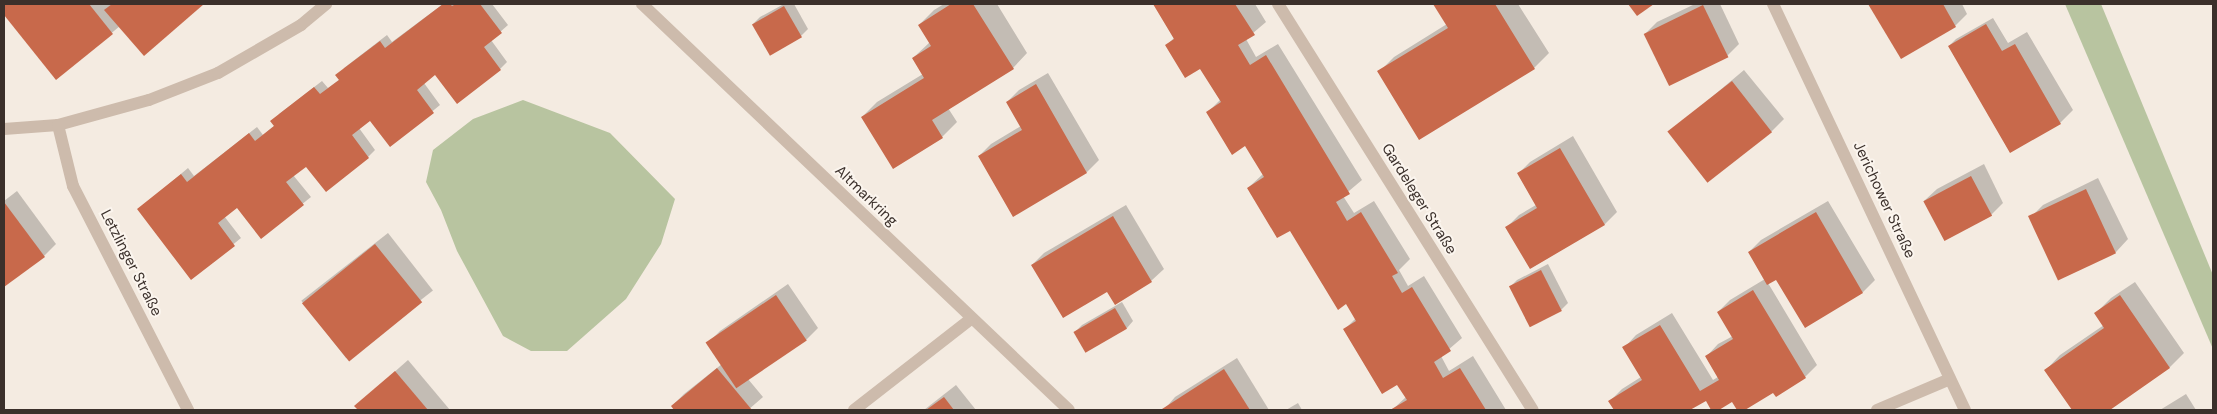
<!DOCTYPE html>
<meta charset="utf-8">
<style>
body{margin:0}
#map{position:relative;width:2217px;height:414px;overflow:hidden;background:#f4ebe1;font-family:"DM Sans",sans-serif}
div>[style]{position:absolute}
.green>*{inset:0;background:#b8c4a0}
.shadow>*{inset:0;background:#0003;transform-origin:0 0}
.building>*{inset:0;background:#c8694b;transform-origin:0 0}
.minor>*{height:12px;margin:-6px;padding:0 6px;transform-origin:6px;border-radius:6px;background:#cdbbac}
span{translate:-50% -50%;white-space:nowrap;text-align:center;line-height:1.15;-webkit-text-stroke:4px #fbf5ee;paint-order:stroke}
.street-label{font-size:15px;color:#3b302b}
.frame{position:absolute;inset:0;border:5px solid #3b302b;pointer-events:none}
</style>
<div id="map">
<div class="green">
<i style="clip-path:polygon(2065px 4px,2101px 4px,2213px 275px,2213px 349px)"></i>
<i style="clip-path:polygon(523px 100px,610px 133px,675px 199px,661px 244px,626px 299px,567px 351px,531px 351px,503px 336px,457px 251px,441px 210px,426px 182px,433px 150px,473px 119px)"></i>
</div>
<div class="shadow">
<i style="clip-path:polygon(7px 4px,111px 5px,202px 4px,144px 54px,120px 26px,56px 79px,4px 13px,4px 7px)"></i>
<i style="clip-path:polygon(443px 4px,492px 4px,508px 25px,491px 40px,507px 62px,500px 69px,435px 74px,424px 83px,440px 105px,391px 145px,370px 119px,359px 128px,375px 150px,368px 157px,306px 165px,293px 175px,311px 197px,261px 237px,237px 206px,224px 216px,241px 238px,192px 278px,139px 209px,188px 168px,194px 176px,257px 127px,263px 135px,275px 125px,279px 114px,322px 81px,328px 88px,340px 79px,344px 68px,387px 35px,392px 42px)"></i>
<i style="clip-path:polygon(784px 4px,794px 4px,808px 29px,801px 36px,770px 54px,753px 24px,760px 17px)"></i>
<i style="clip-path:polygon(944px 4px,997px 4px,1027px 53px,1013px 68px,948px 108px,957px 122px,942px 137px,862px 117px,877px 102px,923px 74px,913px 58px,930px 42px,919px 25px,934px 10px)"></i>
<i style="clip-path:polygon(1154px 4px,1255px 4px,1266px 22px,1246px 39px,1256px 57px,1278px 44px,1362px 180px,1343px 196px,1354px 213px,1374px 201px,1410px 259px,1399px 270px,1408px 286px,1424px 276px,1462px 338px,1441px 356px,1449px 371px,1473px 356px,1506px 410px,1392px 410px,1406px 397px,1399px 385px,1344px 330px,1356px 318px,1347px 303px,1291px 231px,1248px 188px,1263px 174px,1246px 144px,1208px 112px,1220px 100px,1200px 67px,1167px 45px,1175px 37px)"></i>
<i style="clip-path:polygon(1434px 4px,1518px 4px,1549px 53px,1534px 68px,1379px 72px,1394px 57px,1447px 24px)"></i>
<i style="clip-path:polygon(1695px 4px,1720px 4px,1739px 44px,1727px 56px,1645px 34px,1657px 22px)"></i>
<i style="clip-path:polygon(1870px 4px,1962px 4px,1967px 14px,1955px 26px,1901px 57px)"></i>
<i style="clip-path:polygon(1993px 18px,2008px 43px,2027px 32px,2073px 110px,2060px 123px,2010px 152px,1949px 46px,1956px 39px)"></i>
<i style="clip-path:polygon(1744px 70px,1784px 119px,1771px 132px,1669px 133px)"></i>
<i style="clip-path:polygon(1048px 73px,1099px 160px,1087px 172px,1013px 215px,979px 156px,991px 144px,1021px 126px,1007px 102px,1019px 90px)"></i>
<i style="clip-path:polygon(1573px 136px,1617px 212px,1605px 224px,1531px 268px,1507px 227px,1519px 215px,1536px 205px,1518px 174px,1530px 162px)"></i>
<i style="clip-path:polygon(1984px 164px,2003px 203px,1991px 215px,1924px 201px,1937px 189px)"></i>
<i style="clip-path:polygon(2098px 178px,2128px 239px,2116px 252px,2060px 278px,2031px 217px,2043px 205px)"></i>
<i style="clip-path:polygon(17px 191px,56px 244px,44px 256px,4px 286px,4px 201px)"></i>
<i style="clip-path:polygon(1828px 201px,1875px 280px,1863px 292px,1805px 326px,1777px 278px,1768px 283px,1817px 365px,1805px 377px,1773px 392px,1742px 410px,1738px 410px,1732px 401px,1713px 410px,1706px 399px,1688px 410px,1615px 410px,1610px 401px,1622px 389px,1641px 377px,1624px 348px,1636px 335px,1672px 313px,1713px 380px,1718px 377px,1706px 357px,1718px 344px,1733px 336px,1718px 312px,1730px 300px,1765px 279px,1749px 252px,1761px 240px)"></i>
<i style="clip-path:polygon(1126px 205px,1164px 269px,1151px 281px,1107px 290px,1032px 265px,1044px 253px)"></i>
<i style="left:388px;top:233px;width:73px;height:110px;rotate:52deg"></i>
<i style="clip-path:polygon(1548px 264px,1568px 303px,1561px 310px,1510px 287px,1517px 280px)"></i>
<i style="clip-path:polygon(2135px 282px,2184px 353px,2170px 367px,2108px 410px,2073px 410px,2046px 370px,2060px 355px,2104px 325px,2096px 313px,2111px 298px)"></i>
<i style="clip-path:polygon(788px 284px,818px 328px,806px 340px,748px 379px,763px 397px,748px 410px,675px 410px,672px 406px,684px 394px,722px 364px,708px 343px,720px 331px)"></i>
<i style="clip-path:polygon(1122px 302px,1133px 321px,1127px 328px,1075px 332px,1082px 325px)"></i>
<i style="clip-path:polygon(1237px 358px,1269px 410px,1164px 410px,1175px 397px)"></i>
<i style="clip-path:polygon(408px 360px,450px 410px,360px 410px,356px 406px)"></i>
<i style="clip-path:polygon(956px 385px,976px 410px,924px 410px)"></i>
<i style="clip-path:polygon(2186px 394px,2196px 410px,2160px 410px)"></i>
<i style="clip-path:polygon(1298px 403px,1302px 410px,1286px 410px)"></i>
</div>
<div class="building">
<i style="clip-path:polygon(6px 4px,89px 4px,113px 34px,56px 80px,4px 15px,4px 6px)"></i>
<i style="clip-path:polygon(112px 4px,204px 4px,144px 56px,104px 10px)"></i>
<i style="clip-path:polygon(443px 4px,450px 4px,452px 6px,456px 4px,480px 4px,502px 33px,484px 47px,501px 70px,457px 104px,435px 75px,417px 90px,434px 113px,390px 147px,370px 121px,352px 135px,369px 158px,326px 192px,306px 167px,286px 182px,304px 205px,261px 239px,237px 208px,218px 223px,235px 246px,191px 280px,137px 209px,181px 174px,187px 182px,249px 133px,255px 141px,274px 126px,270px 121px,314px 87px,320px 94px,339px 80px,335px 75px,380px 41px,385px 48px)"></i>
<i style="clip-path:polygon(951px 4px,973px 4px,1014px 69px,932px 120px,943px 138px,893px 169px,861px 117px,924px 78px,912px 58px,931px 46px,918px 25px)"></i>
<i style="clip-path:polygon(1153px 4px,1235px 4px,1255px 35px,1238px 45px,1250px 65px,1266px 55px,1350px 194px,1336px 202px,1347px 221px,1361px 212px,1398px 273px,1392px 276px,1402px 293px,1412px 287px,1451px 351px,1434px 362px,1443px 378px,1460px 368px,1486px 410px,1390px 410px,1407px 400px,1397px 385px,1382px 394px,1343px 329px,1356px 321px,1346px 304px,1338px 310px,1290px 231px,1277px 238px,1247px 188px,1264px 177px,1245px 146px,1232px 155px,1206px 112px,1221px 102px,1200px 69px,1185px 78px,1165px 45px,1174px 39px)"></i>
<i style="clip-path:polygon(1433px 4px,1495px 4px,1535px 69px,1419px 140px,1377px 71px,1448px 28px)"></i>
<i style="clip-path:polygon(1628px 4px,1654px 4px,1637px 16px)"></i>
<i style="clip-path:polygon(1868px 4px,1943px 4px,1956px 27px,1901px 59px)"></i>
<i style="left:1703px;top:5px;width:58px;height:66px;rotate:64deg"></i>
<i style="left:784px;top:6px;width:36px;height:37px;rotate:60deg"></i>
<i style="clip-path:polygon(1986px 24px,2002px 51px,2015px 44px,2061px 124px,2010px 153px,1948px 46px)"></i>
<i style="left:1732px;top:81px;width:65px;height:82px;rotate:52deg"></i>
<i style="clip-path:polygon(1036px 84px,1087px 173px,1013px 217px,978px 156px,1022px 130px,1006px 102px)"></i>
<i style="clip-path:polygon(1560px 148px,1605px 225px,1530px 269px,1505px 227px,1537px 208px,1517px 173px)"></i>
<i style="left:1971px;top:176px;width:45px;height:54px;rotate:62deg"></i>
<i style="left:2086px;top:189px;width:71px;height:64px;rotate:65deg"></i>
<i style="clip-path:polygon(4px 202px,45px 257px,4px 287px)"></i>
<i style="clip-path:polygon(1816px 212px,1863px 293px,1805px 328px,1776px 280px,1767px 285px,1748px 252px)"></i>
<i style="clip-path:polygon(1113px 216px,1152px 282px,1115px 305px,1107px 292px,1063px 318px,1031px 265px)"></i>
<i style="left:375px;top:244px;width:75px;height:94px;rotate:51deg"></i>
<i style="left:1541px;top:270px;width:46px;height:36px;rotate:63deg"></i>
<i style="clip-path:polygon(1753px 290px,1806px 378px,1776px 397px,1773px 393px,1745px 410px,1737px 410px,1732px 402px,1719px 410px,1711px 410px,1706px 401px,1690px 410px,1614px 410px,1608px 401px,1642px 380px,1622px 347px,1660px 325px,1700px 391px,1719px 380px,1705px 356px,1733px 339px,1717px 312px)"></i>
<i style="left:776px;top:295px;width:55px;height:85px;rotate:56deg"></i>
<i style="clip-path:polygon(2120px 295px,2170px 368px,2110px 410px,2072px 410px,2044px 370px,2104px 328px,2094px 313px)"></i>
<i style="left:1115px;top:308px;width:24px;height:48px;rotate:60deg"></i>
<i style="clip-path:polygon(717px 368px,752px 410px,674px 410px,671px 406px)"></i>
<i style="clip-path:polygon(1224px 369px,1250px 410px,1163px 410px,1162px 409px)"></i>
<i style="clip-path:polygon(395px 371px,428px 410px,358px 410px,354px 406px)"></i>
<i style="clip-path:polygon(944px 397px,954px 410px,926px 410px)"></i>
</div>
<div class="minor">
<i style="left:642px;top:4px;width:589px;rotate:43.56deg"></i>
<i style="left:1278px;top:4px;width:479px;rotate:57.9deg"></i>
<i style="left:1773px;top:4px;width:449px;rotate:64.7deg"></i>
<i style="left:58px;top:125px;width:63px;rotate:76.2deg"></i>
<i style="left:73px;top:186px;width:252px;rotate:62.8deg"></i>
<i style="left:4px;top:129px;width:54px;rotate:-4.2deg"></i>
<i style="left:58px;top:125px;width:94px;rotate:-15.4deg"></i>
<i style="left:149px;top:100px;width:74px;rotate:-21.4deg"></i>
<i style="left:218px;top:73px;width:96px;rotate:-30deg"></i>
<i style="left:301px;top:25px;width:33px;rotate:-40deg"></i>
<i style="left:854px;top:410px;width:148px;rotate:-37.9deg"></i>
<i style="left:1877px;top:410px;width:79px;rotate:-23deg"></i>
</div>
<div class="street-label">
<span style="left:866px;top:196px;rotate:44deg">Altmarkring</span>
<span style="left:1419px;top:199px;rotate:58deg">Gardeleger Straße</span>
<span style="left:1884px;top:200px;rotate:65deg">Jerichower Straße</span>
<span style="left:131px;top:263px;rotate:63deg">Letzlinger Straße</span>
</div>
<div class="frame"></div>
</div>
